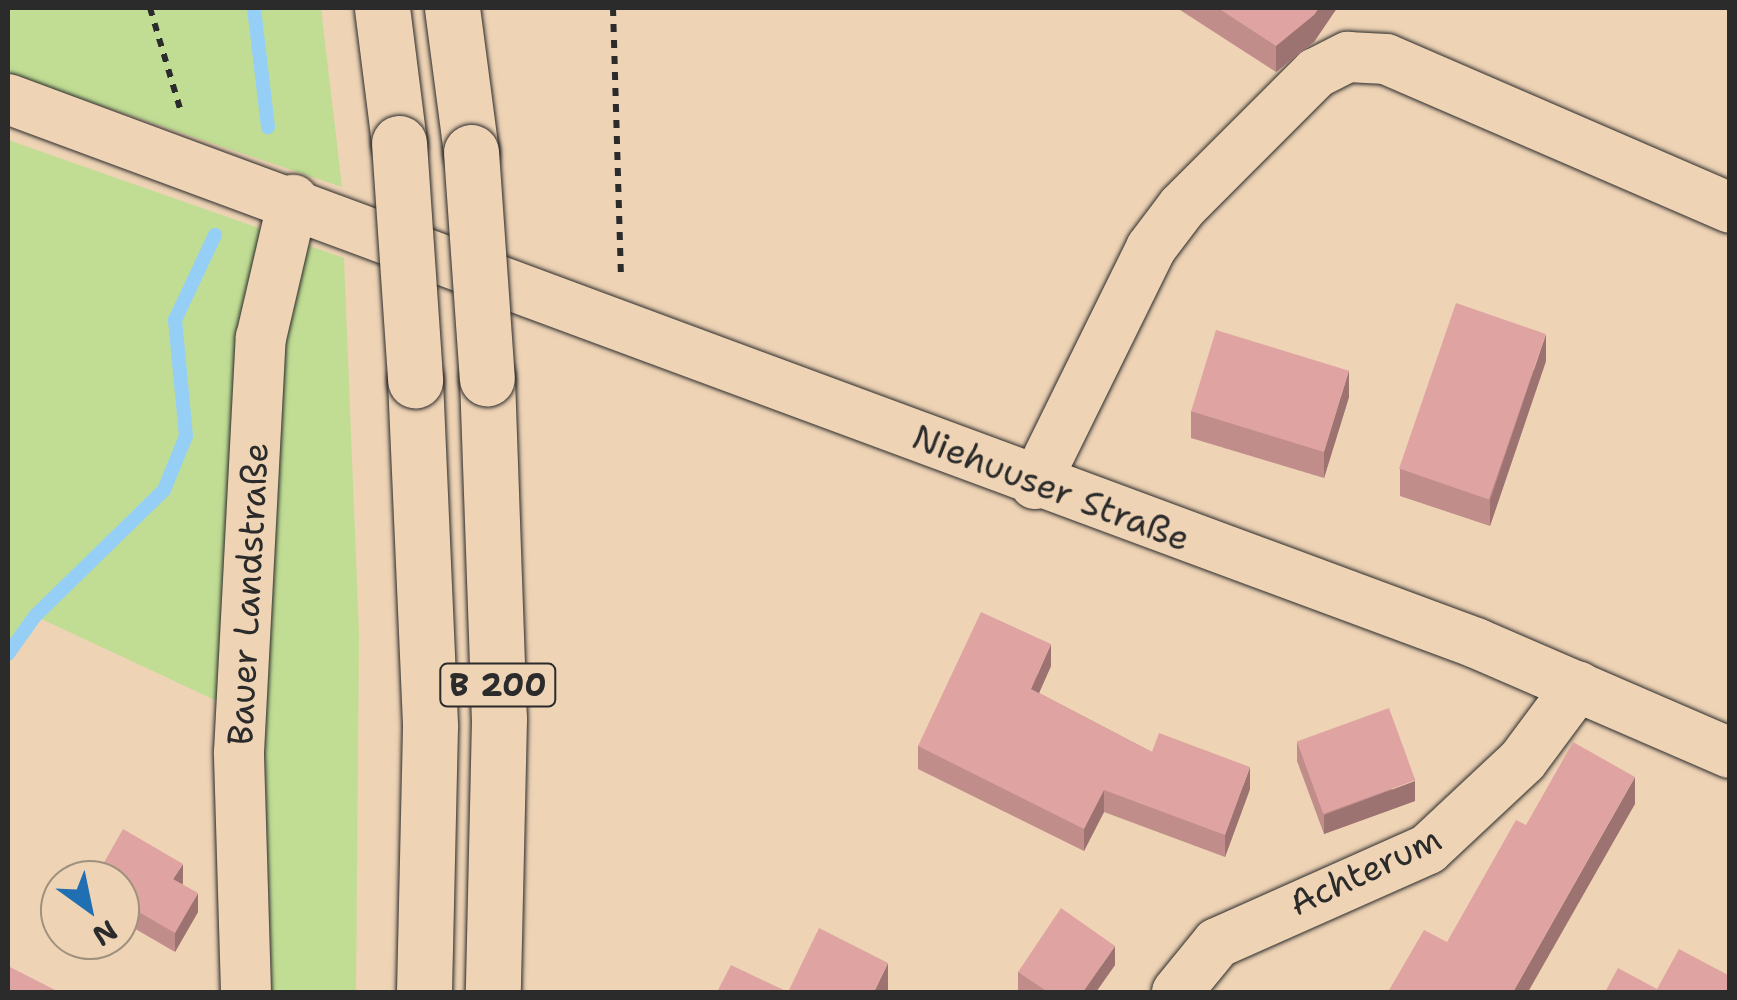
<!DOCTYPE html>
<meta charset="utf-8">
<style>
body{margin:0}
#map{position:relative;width:1737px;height:1000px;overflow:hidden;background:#eed3b5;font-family:"Shantell Sans",sans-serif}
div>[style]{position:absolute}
.green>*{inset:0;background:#c1dd94}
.stream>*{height:14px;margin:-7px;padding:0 7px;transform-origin:7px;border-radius:7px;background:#96cff6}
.path>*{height:6px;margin-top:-3px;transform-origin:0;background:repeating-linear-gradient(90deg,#2b2b2b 0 8px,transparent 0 16px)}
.roads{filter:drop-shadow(0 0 2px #2b2b2b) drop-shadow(0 0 2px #2b2b2b)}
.minor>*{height:50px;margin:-25px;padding:0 25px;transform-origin:25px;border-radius:25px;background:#eed3b5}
.highway>*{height:55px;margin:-27.5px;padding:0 27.5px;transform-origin:27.5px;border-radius:27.5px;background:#eed3b5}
.bridges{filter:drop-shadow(0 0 2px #2b2b2b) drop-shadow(0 0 2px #2b2b2b)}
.highway-bridge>*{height:55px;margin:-27.5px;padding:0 27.5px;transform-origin:27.5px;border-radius:27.5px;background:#eed3b5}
.wall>*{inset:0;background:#c08d8b}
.shaded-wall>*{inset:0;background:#9c7371}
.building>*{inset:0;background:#dfa4a2;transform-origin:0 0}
span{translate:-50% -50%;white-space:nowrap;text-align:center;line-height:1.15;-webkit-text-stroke:8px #eed3b5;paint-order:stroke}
.shield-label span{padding:2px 8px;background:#eed3b5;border:2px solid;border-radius:8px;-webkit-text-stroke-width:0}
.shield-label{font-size:32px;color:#2b2b2b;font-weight:700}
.street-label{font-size:35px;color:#2b2b2b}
.frame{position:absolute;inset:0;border:10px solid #2b2b2b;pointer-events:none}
.north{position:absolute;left:40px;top:860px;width:100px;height:100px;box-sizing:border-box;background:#eed3b5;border:2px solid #a0907e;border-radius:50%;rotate:147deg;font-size:28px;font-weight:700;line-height:40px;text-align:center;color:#2b2b2b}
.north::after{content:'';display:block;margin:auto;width:35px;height:45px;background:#1f6fb2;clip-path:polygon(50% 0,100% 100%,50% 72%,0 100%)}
</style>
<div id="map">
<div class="green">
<i style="clip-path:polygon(8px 8px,321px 8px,342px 187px,8px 74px)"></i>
<i style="clip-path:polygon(8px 140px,344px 258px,359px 634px,356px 992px,272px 992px,264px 723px,35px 616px,8px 654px)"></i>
</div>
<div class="stream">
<i style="left:254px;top:8px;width:120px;rotate:83.3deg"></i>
<i style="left:8px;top:654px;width:47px;rotate:-54.6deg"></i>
<i style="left:35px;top:616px;width:180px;rotate:-44.3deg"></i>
<i style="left:164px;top:490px;width:58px;rotate:-67.8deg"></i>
<i style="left:186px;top:436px;width:117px;rotate:-95.4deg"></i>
<i style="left:175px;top:320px;width:94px;rotate:-64.8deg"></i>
</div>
<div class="path">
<i style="left:150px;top:8px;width:109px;rotate:73.4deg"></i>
<i style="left:613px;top:8px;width:268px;rotate:88.3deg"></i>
</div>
<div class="roads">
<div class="minor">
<i style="left:8px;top:99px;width:1566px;rotate:20.33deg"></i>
<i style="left:1476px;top:643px;width:277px;rotate:23.4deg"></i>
<i style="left:1035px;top:484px;width:263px;rotate:-63.8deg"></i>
<i style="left:1151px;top:248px;width:51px;rotate:-52.9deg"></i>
<i style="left:1182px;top:207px;width:190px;rotate:-45deg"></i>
<i style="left:1316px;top:73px;width:36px;rotate:-27deg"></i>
<i style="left:1348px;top:57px;width:38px;rotate:3deg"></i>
<i style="left:1386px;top:59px;width:375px;rotate:23.4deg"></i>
<i style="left:246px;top:992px;width:240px;rotate:-91.7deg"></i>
<i style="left:239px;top:752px;width:415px;rotate:-87deg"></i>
<i style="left:261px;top:338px;width:142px;rotate:-76.9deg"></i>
<i style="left:1177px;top:992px;width:63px;rotate:-50.8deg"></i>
<i style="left:1217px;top:943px;width:231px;rotate:-24deg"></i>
<i style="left:1428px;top:849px;width:130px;rotate:-43.1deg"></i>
<i style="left:1523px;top:760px;width:92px;rotate:-53.4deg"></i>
</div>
<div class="highway">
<i style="left:382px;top:8px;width:136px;rotate:82.8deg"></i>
<i style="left:452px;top:8px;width:145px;rotate:82.5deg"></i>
<i style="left:487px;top:378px;width:341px;rotate:88deg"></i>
<i style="left:499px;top:719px;width:273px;rotate:91.3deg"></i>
<i style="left:415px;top:380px;width:347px;rotate:87.5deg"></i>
<i style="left:430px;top:727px;width:265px;rotate:91.3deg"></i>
</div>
</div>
<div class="bridges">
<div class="highway-bridge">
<i style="left:399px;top:143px;width:238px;rotate:86.1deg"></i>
<i style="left:471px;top:152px;width:227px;rotate:86deg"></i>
</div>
</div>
<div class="wall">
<i style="clip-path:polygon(1177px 8px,1337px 8px,1314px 42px,1276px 72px)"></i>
<i style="clip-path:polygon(1546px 361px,1490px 526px,1400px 496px,1400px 469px)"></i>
<i style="clip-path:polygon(1349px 397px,1324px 478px,1191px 438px,1191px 411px)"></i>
<i style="clip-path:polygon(1051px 666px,1039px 693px,1152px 752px,1250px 789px,1225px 857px,1104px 812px,1084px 851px,918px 769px,918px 746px)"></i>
<i style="clip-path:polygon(1297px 742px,1415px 801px,1324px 834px,1297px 761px)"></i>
<i style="clip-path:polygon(120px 880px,183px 883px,182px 884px,198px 912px,175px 952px,120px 920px)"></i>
<i style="clip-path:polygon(1115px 965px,1096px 992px,1018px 991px,1018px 972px)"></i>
</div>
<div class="shaded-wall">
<i style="clip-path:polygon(1319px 8px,1337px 8px,1314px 42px,1276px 72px,1276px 46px)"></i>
<i style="clip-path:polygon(1546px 334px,1546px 361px,1490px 526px,1490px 500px)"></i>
<i style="clip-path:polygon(1349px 370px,1349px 397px,1324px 478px,1324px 452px)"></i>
<i style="clip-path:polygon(1051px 644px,1051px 666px,1031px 711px,1031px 689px)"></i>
<i style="clip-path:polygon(1250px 767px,1250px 789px,1225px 857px,1225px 835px)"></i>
<i style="clip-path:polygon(1635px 777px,1635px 804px,1528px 992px,1513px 992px)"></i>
<i style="clip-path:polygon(1415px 781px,1415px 801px,1324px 834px,1324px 815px)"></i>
<i style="clip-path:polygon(1104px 790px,1104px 812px,1084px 851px,1084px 829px)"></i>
<i style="clip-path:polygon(183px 864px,183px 883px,173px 898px,173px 879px)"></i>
<i style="clip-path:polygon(198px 893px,198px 912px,175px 952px,175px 933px)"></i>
<i style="clip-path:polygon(1115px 946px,1115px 965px,1096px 992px,1083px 992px)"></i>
<i style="clip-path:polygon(888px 963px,888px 989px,887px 992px,874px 992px)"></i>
</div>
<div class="building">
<i style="clip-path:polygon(1218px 8px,1319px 8px,1314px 15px,1276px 46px)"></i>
<i style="left:1456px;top:303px;width:95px;height:175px;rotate:19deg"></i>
<i style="left:1216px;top:330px;width:139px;height:85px;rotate:17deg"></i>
<i style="clip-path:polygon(981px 612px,1051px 644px,1031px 689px,1152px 752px,1159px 733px,1250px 767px,1225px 835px,1104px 790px,1084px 829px,918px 746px)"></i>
<i style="left:1389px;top:708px;width:77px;height:98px;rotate:70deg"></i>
<i style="clip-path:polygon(1573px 742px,1635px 777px,1513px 992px,1388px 992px,1424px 930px,1447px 942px,1516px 820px,1526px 825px)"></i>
<i style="clip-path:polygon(123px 829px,183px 864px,173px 879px,198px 893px,175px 933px,120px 901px,120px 880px,94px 880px)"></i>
<i style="clip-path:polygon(1061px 908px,1115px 946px,1083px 992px,1048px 992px,1018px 972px)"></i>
<i style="clip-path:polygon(819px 928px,888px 963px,874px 992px,788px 992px)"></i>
<i style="clip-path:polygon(1679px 949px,1730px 976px,1730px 992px,1605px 992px,1618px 968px,1657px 989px)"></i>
<i style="clip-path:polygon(731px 965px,788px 992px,717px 992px)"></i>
<i style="clip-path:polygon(8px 966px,59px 992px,8px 992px)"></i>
</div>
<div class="shield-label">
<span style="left:498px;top:685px">B 200</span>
</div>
<div class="street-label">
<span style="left:1051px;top:488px;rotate:21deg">Niehuuser Straße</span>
<span style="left:248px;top:594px;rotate:-87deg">Bauer Landstraße</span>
<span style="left:1365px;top:871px;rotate:-25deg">Achterum</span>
</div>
<div class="frame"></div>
<div class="north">N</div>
</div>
